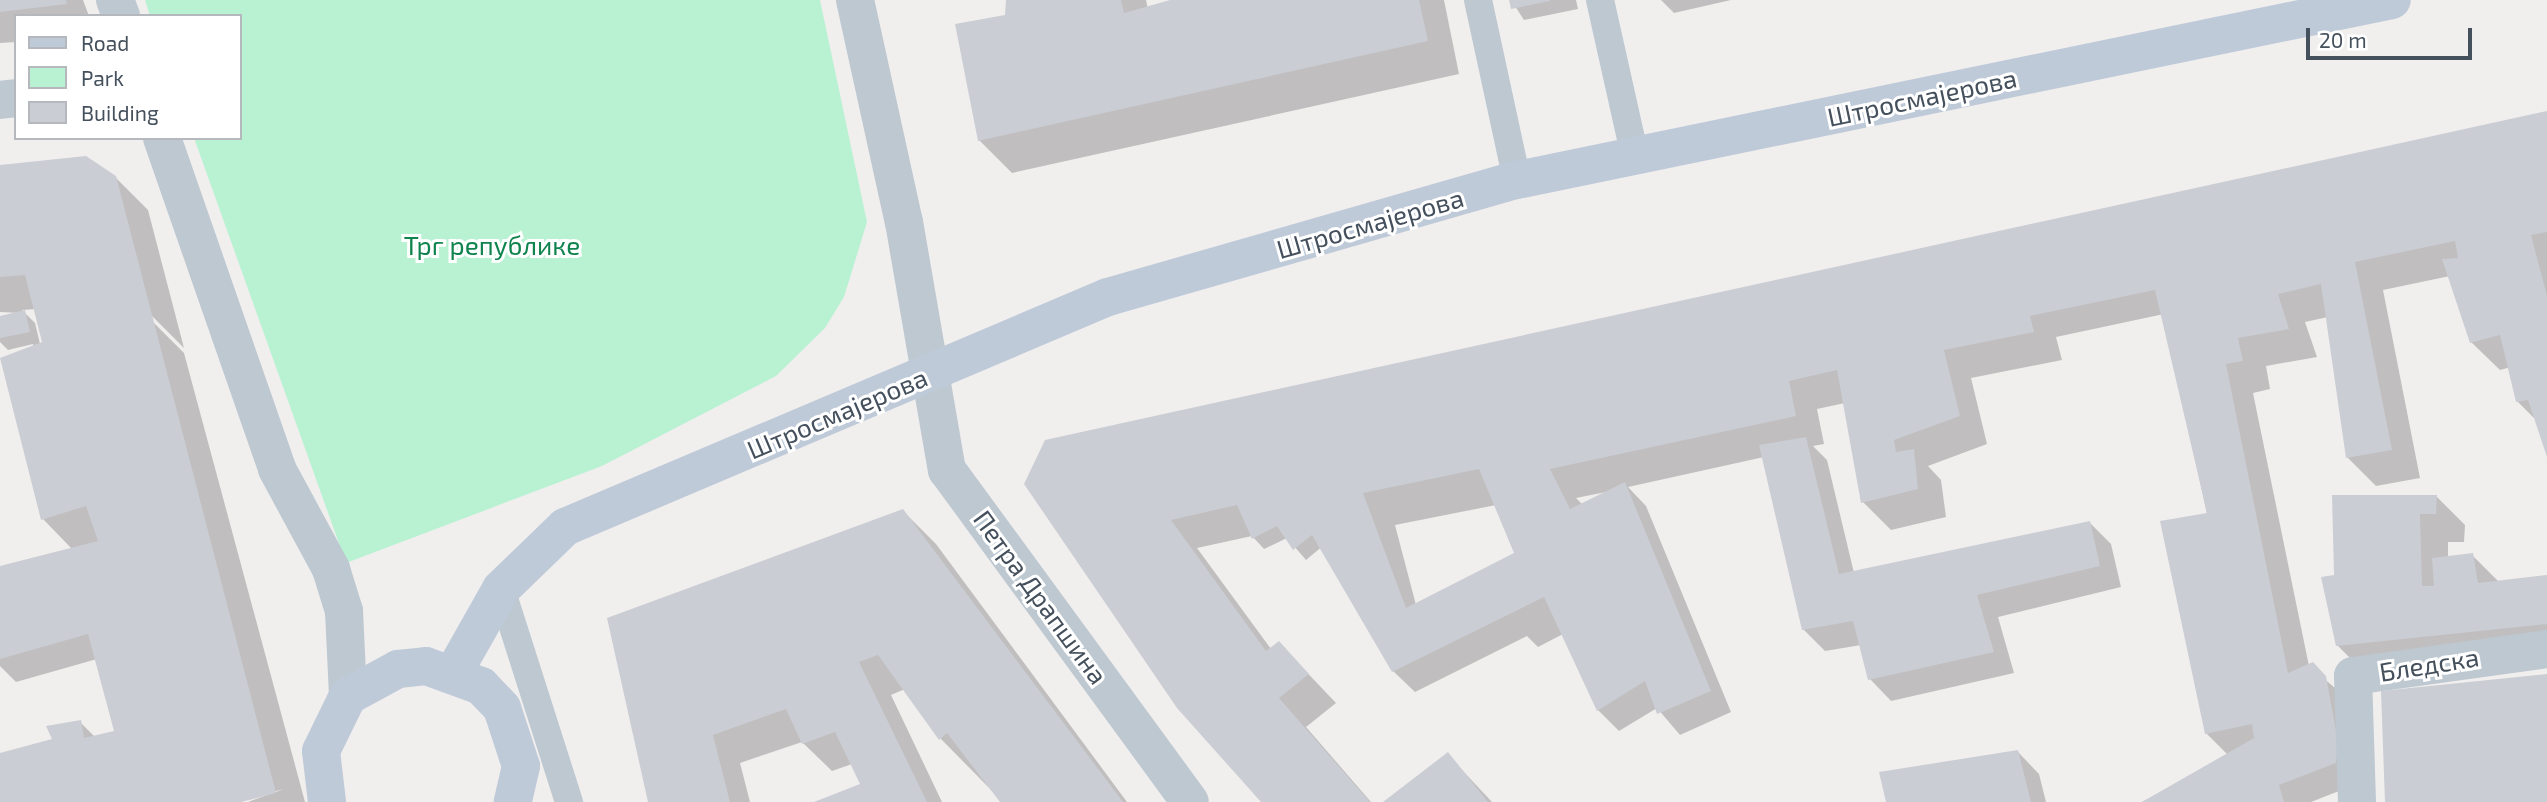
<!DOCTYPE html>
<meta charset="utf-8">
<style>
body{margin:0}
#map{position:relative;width:2547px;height:802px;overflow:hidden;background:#f1eeee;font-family:"Exo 2",sans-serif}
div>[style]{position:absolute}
.green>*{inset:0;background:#b9f2d2}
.shadow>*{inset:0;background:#0003}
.building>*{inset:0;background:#cacdd3}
.lane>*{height:28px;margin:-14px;padding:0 14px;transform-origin:14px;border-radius:14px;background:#bdc8d1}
.street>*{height:38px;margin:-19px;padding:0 19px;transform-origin:19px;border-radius:19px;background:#bdc8d1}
.secondary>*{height:38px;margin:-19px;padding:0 19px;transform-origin:19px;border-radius:19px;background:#bfcad9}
span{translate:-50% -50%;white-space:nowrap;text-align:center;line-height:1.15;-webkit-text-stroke:6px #fff;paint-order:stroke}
.street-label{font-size:26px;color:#45505d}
.park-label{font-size:26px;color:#10844f}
.legend{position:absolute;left:14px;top:14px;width:228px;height:126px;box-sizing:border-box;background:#fff;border:2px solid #b5b9be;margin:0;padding:9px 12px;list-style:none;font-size:21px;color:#45505d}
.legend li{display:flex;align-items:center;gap:14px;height:35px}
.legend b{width:35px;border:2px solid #b5b9be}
.scale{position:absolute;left:2306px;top:28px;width:166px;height:32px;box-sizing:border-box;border:4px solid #45505d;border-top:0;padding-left:9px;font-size:21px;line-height:24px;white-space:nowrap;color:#45505d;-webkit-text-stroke:5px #fff;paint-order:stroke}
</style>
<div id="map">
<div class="green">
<i style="clip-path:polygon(145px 0,820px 0,867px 222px,844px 297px,825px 328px,776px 376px,602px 466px,346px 563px,194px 138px,240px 138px,240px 16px,150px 16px)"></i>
</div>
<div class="shadow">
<i style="clip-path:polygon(0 0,83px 0,89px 16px,16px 16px,16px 42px,0 43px)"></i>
<i style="clip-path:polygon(1010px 0,1146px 0,1148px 10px,1171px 0,1444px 0,1459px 74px,1012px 173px,979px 140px)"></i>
<i style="clip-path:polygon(1511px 0,1576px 0,1578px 9px,1524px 20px)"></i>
<i style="clip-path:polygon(1661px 0,1731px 0,1674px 13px)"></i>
<i style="clip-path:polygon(evenodd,2547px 113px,2547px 453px,2536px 420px,2517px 401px,2511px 367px,2500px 370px,2471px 342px,2450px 276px,2383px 290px,2420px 478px,2376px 486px,2347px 457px,2328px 317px,2305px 322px,2317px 357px,2266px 366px,2270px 389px,2253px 393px,2309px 666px,2341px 693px,2357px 784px,2311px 802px,2142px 802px,2229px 756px,2206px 733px,2207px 514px,2164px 314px,2056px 337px,2062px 360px,1971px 378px,1987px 444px,1928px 466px,1941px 480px,1946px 517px,1891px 530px,1863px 502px,1845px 403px,1817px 409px,1824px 444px,1813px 446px,1827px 460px,1854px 573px,2090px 523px,2111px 544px,2121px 587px,1998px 617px,2014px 673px,1891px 701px,1870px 679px,1861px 645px,1825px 651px,1803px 629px,1764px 457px,1628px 487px,1646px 506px,1731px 712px,1680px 735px,1657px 708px,1619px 731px,1598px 710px,1563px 634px,1538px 647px,1527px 636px,1415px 692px,1393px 671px,1324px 545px,1306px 560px,1287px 538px,1264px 549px,1252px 536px,1197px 548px,1271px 649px,1279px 643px,1336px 703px,1306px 727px,1371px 802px,1264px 802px,1179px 706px,1026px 484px,1046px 441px,2547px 113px,1606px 492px,1583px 505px,1576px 498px,1606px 492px,2547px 113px,1496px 505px,1516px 554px,1416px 605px,1395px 525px,1496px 505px)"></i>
<i style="clip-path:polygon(evenodd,0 166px,115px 177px,148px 210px,184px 348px,152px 316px,152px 321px,184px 353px,305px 802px,248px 802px,284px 789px,234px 802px,0 802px,0 755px,55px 740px,80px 722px,95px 737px,116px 731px,97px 659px,16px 682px,0 666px,0 567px,72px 549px,43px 519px,33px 344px,8px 350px,0 342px,0 318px,20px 313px,0 312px,0 166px,36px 309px,44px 343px,40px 344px,35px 323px,22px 310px,36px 309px)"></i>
<i style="clip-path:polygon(2437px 497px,2465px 525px,2464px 542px,2448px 542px,2448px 558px,2472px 555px,2499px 582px,2547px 576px,2547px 657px,2366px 674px,2337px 645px,2323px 578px,2336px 576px)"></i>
<i style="clip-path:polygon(903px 511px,936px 544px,1127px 802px,1003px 802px,941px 739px,905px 689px,891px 695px,942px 802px,819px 802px,862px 786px,852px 764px,832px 771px,802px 742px,740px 763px,750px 802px,651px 802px)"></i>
<i style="clip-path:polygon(2018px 752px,2039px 774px,2046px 802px,1888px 802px)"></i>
<i style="clip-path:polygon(1448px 755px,1492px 802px,1386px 802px)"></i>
</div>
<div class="building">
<i style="clip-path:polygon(0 0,66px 0,67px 4px,0 12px)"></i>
<i style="clip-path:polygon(1006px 0,1121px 0,1124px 13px,1170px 0,1419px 0,1428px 41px,978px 141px,955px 24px,1005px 15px)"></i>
<i style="clip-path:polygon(1509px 0,1550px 0,1550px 1px,1511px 9px)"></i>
<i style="clip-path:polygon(evenodd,2547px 111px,2547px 232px,2531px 235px,2547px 296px,2547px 457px,2528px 400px,2516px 402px,2500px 335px,2470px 343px,2442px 259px,2458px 258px,2455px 241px,2355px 262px,2392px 450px,2346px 458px,2321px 284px,2278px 294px,2289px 329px,2238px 338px,2243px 361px,2226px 364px,2288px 673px,2313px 662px,2326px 676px,2338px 742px,2336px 763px,2279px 785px,2284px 802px,2142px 802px,2254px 738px,2252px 724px,2205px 734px,2160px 521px,2207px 513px,2155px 290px,2030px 316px,2034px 332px,1944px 350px,1960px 416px,1894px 440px,1896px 452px,1914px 449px,1918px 489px,1861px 503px,1837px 370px,1789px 381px,1796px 416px,1550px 469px,1570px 509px,1625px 482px,1711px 691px,1657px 714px,1645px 681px,1597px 711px,1544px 597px,1392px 672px,1312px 535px,1293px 550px,1277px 526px,1252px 539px,1237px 505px,1171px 520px,1266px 651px,1279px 641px,1309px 674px,1279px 698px,1370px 802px,1261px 802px,1177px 708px,1024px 484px,1045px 440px,2547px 111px,1479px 469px,1514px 553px,1406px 608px,1363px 493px,1479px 469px)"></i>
<i style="clip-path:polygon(86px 156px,116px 176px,276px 793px,241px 802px,0 802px,0 753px,52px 739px,46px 726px,81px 720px,84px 738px,114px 731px,88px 634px,0 659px,0 566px,98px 541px,86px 506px,41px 520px,0 358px,42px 342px,25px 275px,0 277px,0 165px)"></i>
<i style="clip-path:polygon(25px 310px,30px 332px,0 338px,0 316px)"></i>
<i style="clip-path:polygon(1806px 437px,1839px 574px,2090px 521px,2100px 566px,1977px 595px,1994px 652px,1868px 680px,1853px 621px,1802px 630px,1759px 445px)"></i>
<i style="clip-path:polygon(2332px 495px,2437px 495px,2436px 514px,2420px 514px,2422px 586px,2434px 586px,2432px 558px,2473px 553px,2478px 583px,2547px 575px,2547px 624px,2336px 646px,2321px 577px,2334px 575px)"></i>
<i style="clip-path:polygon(903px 509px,1123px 802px,1000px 802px,947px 733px,939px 740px,878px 655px,859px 662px,927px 802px,814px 802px,860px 784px,835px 732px,802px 744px,786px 709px,713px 735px,730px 802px,648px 802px,607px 618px)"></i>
<i style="clip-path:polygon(2547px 674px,2547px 802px,2385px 802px,2381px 691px)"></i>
<i style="clip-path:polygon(2018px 750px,2031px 802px,1886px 802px,1879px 772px)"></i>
<i style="clip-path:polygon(1448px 752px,1488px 802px,1383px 802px)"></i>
</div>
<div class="lane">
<i style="left:1478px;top:0;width:184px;rotate:77.8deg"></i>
<i style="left:1600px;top:0;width:161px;rotate:77.4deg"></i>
<i style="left:501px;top:589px;width:224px;rotate:72.3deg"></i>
</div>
<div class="street">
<i style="left:115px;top:0;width:17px;rotate:69deg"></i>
<i style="left:855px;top:0;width:227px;rotate:77.6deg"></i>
<i style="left:904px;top:222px;width:252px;rotate:80.2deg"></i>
<i style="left:947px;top:470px;width:411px;rotate:53.8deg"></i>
<i style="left:0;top:100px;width:16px;rotate:-7deg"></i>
<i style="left:162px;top:138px;width:350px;rotate:70.8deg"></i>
<i style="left:277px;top:469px;width:114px;rotate:61.6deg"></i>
<i style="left:331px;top:569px;width:44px;rotate:72.8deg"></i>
<i style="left:344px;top:611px;width:85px;rotate:87.3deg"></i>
<i style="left:2357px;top:802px;width:126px;rotate:-91.8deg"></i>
<i style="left:2353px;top:676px;width:196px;rotate:-7.9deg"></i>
</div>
<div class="secondary">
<i style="left:454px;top:672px;width:95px;rotate:-60.5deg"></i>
<i style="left:501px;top:589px;width:89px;rotate:-44.1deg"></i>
<i style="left:565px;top:527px;width:590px;rotate:-22.96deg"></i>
<i style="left:1108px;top:297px;width:425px;rotate:-16deg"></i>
<i style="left:1517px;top:180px;width:893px;rotate:-11.62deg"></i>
<i style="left:327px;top:802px;width:51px;rotate:-96.7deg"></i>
<i style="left:321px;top:751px;width:61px;rotate:-63.9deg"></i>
<i style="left:348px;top:696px;width:57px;rotate:-28.4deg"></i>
<i style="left:398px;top:669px;width:28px;rotate:-6deg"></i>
<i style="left:426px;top:666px;width:59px;rotate:20deg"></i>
<i style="left:481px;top:686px;width:30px;rotate:46deg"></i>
<i style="left:502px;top:708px;width:61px;rotate:71.9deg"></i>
<i style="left:521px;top:766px;width:37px;rotate:103deg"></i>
</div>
<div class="street-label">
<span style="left:1922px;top:97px;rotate:-12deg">Штросмајерова</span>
<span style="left:1370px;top:223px;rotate:-16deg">Штросмајерова</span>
<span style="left:837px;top:413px;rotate:-23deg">Штросмајерова</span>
<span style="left:1041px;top:597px;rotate:54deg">Петра Драпшина</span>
<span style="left:2429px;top:664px;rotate:-9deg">Бледска</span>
</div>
<div class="park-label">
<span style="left:492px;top:245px">Трг републике</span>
</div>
<ul class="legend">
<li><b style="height:9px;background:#bfcad9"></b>Road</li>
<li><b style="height:19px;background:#b9f2d2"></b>Park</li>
<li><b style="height:19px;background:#cacdd3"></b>Building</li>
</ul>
<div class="scale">20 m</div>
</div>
